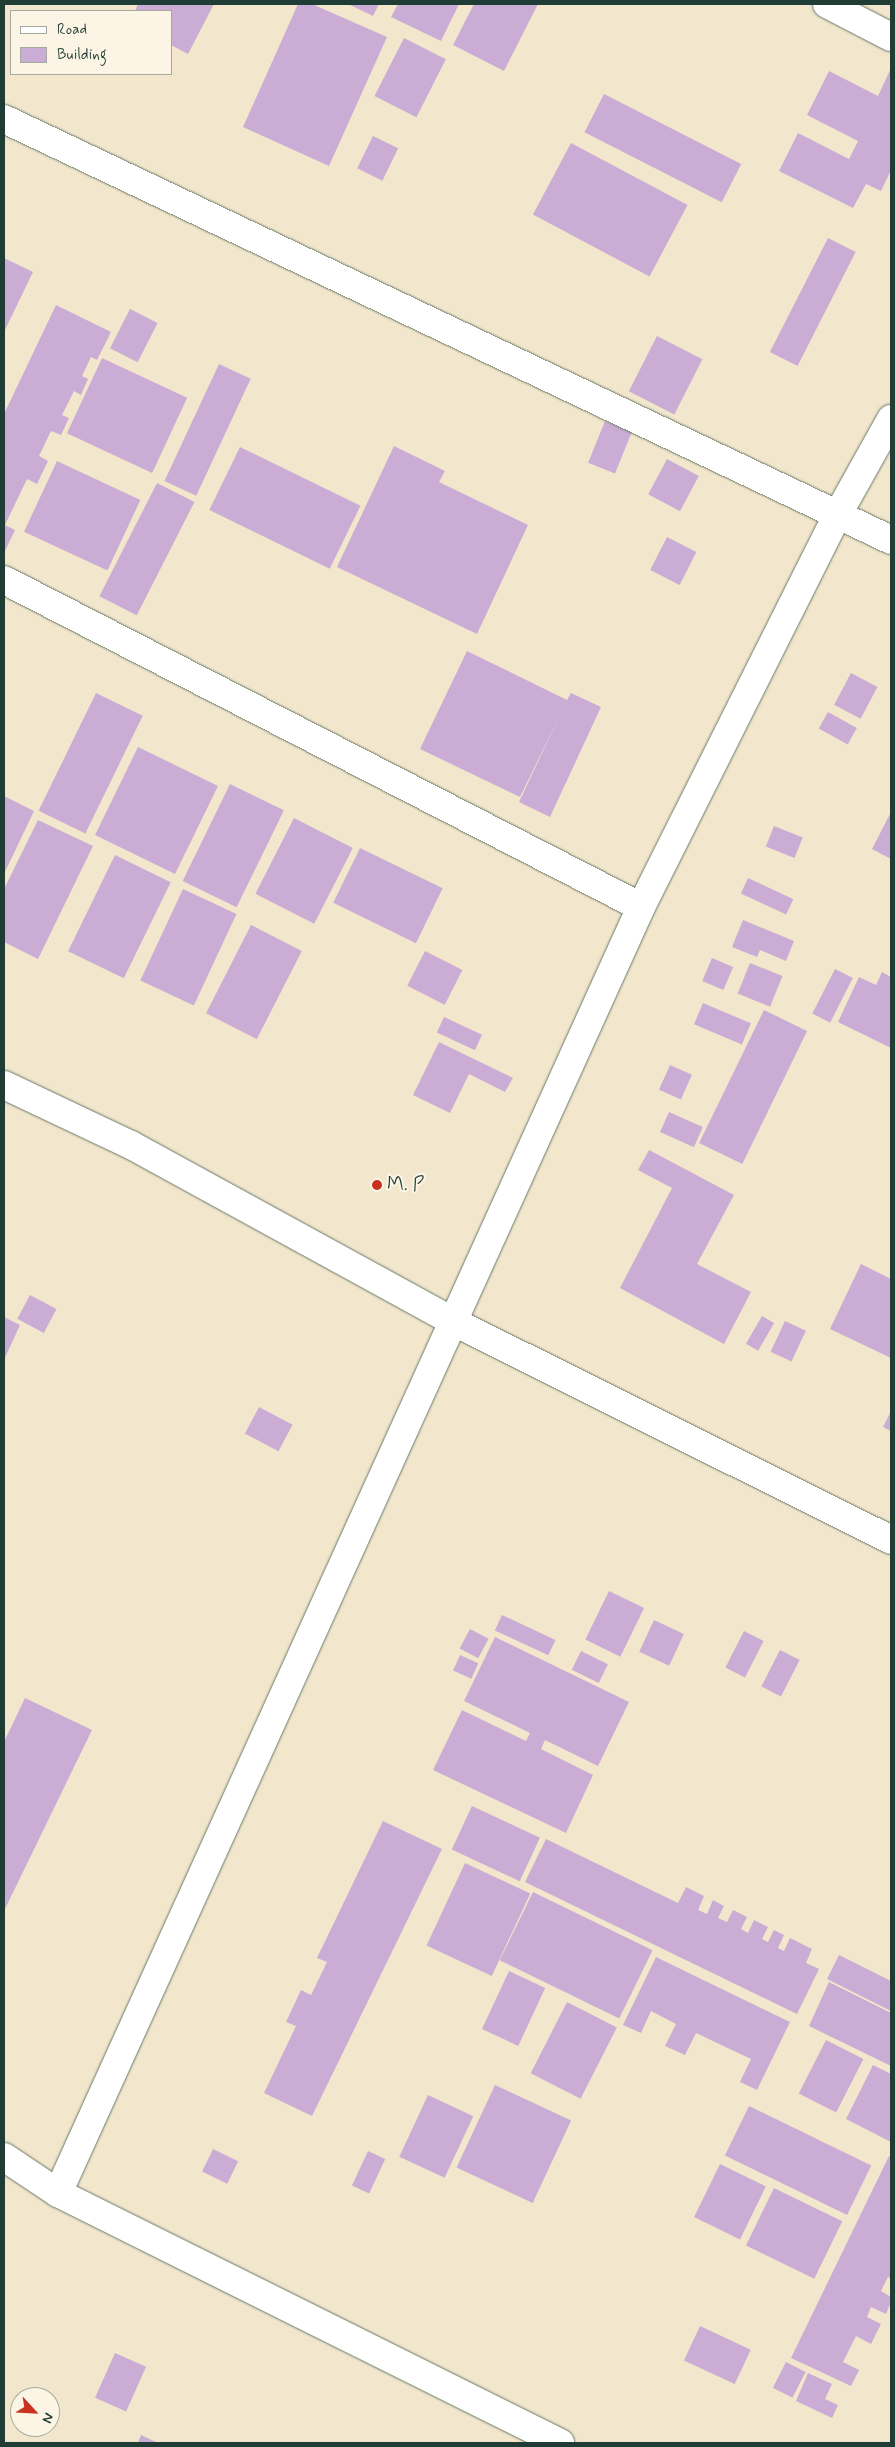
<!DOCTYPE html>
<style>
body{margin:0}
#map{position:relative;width:895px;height:2447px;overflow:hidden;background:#f2e7cc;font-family:Mynerve,sans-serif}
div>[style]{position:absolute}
.building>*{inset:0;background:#cbacd4;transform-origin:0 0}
.roads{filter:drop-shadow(0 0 1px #697869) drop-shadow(0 0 1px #697869)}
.minor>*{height:28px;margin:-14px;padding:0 14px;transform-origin:14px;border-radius:14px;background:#fff}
.dots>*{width:14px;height:14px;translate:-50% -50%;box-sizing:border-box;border:2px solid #fcf5e5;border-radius:50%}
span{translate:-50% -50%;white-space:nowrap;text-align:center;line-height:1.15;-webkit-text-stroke:4px #fcf5e5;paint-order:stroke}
.poi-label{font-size:19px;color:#1f3d34}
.left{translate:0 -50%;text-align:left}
.frame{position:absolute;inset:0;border:5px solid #1f3d34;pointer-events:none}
.legend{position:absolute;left:10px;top:10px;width:162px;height:65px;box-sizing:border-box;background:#fcf5e5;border:1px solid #a4ab9e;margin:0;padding:6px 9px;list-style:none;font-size:15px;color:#1f3d34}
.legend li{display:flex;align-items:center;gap:10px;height:25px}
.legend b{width:25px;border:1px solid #a4ab9e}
.north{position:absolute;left:10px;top:2387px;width:50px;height:50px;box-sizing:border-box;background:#fcf5e5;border:1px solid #a4ab9e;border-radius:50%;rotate:115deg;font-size:14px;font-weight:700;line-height:20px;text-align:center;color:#1f3d34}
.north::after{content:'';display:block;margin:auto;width:18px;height:22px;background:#c8321e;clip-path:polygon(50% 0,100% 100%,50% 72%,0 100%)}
</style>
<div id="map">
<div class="building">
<i style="clip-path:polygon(138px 4px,214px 4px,188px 54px,171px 45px,171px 11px,135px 11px)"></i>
<i style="clip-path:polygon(298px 4px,312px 4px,387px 37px,329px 166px,243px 127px)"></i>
<i style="clip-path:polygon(348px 4px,379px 4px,373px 16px)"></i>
<i style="clip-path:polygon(398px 4px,459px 4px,441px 41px,391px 17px)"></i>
<i style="clip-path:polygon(474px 4px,538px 4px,504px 71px,453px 45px)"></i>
<i style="left:404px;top:38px;width:47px;height:65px;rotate:27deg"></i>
<i style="clip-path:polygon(891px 68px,891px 170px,881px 191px,866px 184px,853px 208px,779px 171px,798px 133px,849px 159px,858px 141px,807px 115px,829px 71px,878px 96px)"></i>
<i style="left:604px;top:94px;width:154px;height:43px;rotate:27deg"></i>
<i style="left:373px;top:136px;width:28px;height:36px;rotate:26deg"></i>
<i style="left:571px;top:143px;width:132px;height:81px;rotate:28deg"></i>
<i style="left:828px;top:238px;width:31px;height:128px;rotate:27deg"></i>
<i style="clip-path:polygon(4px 258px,33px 272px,4px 332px)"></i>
<i style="clip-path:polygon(56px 305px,111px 332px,97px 360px,91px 357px,82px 376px,88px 379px,81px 395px,74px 391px,62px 415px,69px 418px,61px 435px,51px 431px,39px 456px,48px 461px,37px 484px,27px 479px,5px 525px,15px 530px,4px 553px,4px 414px)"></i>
<i style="left:130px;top:309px;width:31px;height:44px;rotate:27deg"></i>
<i style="left:657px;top:336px;width:51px;height:62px;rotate:27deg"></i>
<i style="left:102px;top:358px;width:94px;height:83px;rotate:25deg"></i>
<i style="left:219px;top:364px;width:35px;height:129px;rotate:25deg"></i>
<i style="left:605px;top:421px;width:29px;height:45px;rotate:22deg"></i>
<i style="clip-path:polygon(394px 446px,445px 471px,439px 482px,528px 525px,477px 634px,337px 567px)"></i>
<i style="left:240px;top:447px;width:134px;height:70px;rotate:26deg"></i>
<i style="left:667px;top:459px;width:36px;height:40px;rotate:28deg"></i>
<i style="left:57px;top:461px;width:92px;height:78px;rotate:25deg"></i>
<i style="left:157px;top:483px;width:42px;height:127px;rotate:27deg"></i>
<i style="left:667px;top:537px;width:33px;height:37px;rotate:27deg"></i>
<i style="clip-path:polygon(467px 651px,567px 700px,571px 693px,601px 707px,550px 817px,519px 802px,560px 715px,520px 797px,420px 749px)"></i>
<i style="left:851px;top:673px;width:30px;height:36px;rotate:28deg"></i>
<i style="left:96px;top:693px;width:52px;height:131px;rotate:26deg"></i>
<i style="left:828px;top:712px;width:33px;height:19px;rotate:29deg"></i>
<i style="left:138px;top:747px;width:89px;height:98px;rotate:26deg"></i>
<i style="left:230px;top:784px;width:60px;height:108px;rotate:26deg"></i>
<i style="clip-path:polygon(4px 796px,34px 811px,4px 874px)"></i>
<i style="clip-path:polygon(891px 812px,891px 859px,872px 849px)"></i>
<i style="left:294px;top:818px;width:66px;height:85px;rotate:27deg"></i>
<i style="clip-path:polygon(38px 820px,93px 846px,38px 959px,4px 942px,4px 889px)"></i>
<i style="left:774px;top:826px;width:31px;height:22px;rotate:22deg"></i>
<i style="left:360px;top:848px;width:92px;height:61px;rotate:26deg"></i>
<i style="left:115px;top:855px;width:62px;height:107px;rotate:26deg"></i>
<i style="left:748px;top:878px;width:50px;height:17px;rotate:25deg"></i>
<i style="left:183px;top:889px;width:59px;height:101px;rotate:25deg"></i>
<i style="clip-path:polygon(743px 920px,794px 941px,786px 961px,760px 950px,757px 957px,732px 947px)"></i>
<i style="left:251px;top:925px;width:57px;height:99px;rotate:27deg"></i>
<i style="left:425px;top:951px;width:42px;height:39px;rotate:27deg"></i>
<i style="left:712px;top:958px;width:23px;height:25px;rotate:23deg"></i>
<i style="left:750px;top:963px;width:35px;height:33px;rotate:22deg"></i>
<i style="left:835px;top:969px;width:20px;height:50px;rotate:27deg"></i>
<i style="clip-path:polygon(882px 972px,891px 977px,891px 1048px,838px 1022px,859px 977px,876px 985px)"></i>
<i style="left:703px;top:1003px;width:52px;height:23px;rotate:23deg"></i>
<i style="left:764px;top:1010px;width:48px;height:148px;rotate:26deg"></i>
<i style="left:444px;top:1017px;width:42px;height:17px;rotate:25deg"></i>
<i style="clip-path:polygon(439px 1042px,513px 1078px,505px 1092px,469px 1074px,450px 1113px,413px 1095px)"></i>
<i style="left:670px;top:1065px;width:24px;height:27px;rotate:24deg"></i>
<i style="left:669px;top:1112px;width:37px;height:22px;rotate:24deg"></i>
<i style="clip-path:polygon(649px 1150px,734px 1195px,697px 1264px,751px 1292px,724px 1344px,620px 1288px,672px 1188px,638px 1170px)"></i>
<i style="clip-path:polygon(861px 1264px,891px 1279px,891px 1358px,830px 1329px)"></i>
<i style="left:30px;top:1295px;width:30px;height:27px;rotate:28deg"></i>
<i style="left:762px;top:1316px;width:14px;height:32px;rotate:30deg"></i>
<i style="clip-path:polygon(4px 1317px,20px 1325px,4px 1360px)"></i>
<i style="left:785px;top:1321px;width:23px;height:34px;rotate:25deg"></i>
<i style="left:259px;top:1407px;width:38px;height:30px;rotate:28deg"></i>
<i style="clip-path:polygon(891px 1411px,891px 1431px,883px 1427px)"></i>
<i style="left:609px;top:1591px;width:39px;height:54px;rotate:26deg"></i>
<i style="left:502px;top:1615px;width:59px;height:17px;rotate:25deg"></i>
<i style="left:654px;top:1620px;width:33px;height:35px;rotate:25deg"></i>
<i style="left:470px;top:1629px;width:21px;height:22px;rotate:28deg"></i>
<i style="left:744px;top:1631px;width:22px;height:41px;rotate:27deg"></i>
<i style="clip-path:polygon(495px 1637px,629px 1702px,598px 1766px,545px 1740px,541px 1749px,593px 1775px,566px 1833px,433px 1770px,462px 1710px,526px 1741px,530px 1733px,464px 1701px)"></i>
<i style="left:780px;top:1650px;width:22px;height:41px;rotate:27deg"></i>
<i style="left:581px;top:1651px;width:30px;height:21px;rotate:26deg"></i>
<i style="left:460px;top:1655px;width:20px;height:17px;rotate:24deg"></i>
<i style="clip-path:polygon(25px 1698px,92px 1730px,4px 1911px,4px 1742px)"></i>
<i style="left:472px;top:1806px;width:75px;height:48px;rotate:25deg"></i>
<i style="clip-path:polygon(383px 1821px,442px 1849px,312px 2116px,264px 2093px,296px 2026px,286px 2022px,301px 1990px,311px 1995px,327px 1962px,317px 1958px)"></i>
<i style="clip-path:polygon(546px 1839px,678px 1903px,686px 1887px,704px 1896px,698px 1910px,707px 1914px,713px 1900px,724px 1906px,718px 1918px,727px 1922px,733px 1910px,747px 1917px,741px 1929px,748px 1933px,754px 1920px,768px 1927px,762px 1939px,768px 1942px,774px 1930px,784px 1935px,778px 1948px,784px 1951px,790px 1938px,812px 1949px,806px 1963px,819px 1969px,797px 2014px,525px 1882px)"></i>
<i style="left:465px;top:1863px;width:72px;height:91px;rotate:25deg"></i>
<i style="left:533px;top:1892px;width:133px;height:76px;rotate:26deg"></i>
<i style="clip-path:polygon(839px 1955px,891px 1981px,891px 2011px,827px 1979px)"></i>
<i style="clip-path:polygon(656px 1957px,790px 2022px,757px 2090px,740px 2082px,751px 2059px,696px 2033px,685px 2055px,665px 2046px,676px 2024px,651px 2011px,641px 2033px,623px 2025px)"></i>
<i style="left:509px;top:1971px;width:40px;height:64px;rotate:25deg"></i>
<i style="clip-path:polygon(829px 1982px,891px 2013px,891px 2066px,809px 2026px)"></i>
<i style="left:567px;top:2002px;width:56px;height:80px;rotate:27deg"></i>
<i style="left:826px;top:2040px;width:42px;height:60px;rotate:27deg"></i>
<i style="clip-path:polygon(873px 2065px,891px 2074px,891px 2142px,846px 2119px)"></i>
<i style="left:495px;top:2085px;width:84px;height:91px;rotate:25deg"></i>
<i style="left:428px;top:2095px;width:50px;height:68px;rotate:25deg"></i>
<i style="left:749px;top:2106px;width:136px;height:55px;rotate:26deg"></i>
<i style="left:213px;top:2149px;width:28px;height:25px;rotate:26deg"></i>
<i style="left:368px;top:2151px;width:19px;height:38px;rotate:25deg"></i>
<i style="clip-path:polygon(889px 2156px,891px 2157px,891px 2279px,888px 2277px,881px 2291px,891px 2297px,891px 2302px,886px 2314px,871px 2307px,867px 2317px,881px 2324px,871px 2344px,856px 2336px,843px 2362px,859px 2370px,851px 2386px,791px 2358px)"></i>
<i style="left:720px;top:2164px;width:51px;height:59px;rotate:26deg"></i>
<i style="left:774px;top:2188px;width:76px;height:64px;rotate:26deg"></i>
<i style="left:700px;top:2326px;width:56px;height:38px;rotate:25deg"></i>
<i style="left:115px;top:2353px;width:34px;height:49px;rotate:24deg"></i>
<i style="left:786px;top:2362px;width:22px;height:29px;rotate:27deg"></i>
<i style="clip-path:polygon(808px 2373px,832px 2384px,825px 2399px,838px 2405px,832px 2418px,796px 2401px)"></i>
<i style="clip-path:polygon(141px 2435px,158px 2443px,138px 2443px)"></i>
</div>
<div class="roads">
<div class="minor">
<i style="left:827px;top:4px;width:72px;rotate:27.3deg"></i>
<i style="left:4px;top:119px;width:982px;rotate:25.39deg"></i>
<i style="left:4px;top:580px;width:716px;rotate:27.17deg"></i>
<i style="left:4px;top:1085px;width:140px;rotate:25.3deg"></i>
<i style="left:131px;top:1145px;width:368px;rotate:28.7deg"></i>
<i style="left:454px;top:1322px;width:488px;rotate:26.5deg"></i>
<i style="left:4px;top:2157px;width:65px;rotate:33.7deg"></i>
<i style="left:58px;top:2193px;width:561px;rotate:26.47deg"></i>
<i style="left:58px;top:2193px;width:1412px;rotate:-65.61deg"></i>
<i style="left:641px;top:907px;width:440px;rotate:-63.4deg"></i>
<i style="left:838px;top:514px;width:109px;rotate:-60.8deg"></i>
</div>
</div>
<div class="dots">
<i style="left:377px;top:1185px;background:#c8321e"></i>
</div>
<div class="poi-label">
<span class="left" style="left:387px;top:1185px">M. P</span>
</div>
<div class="frame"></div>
<ul class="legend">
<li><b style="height:6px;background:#fff"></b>Road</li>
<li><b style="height:14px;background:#cbacd4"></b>Building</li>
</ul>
<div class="north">N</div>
</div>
